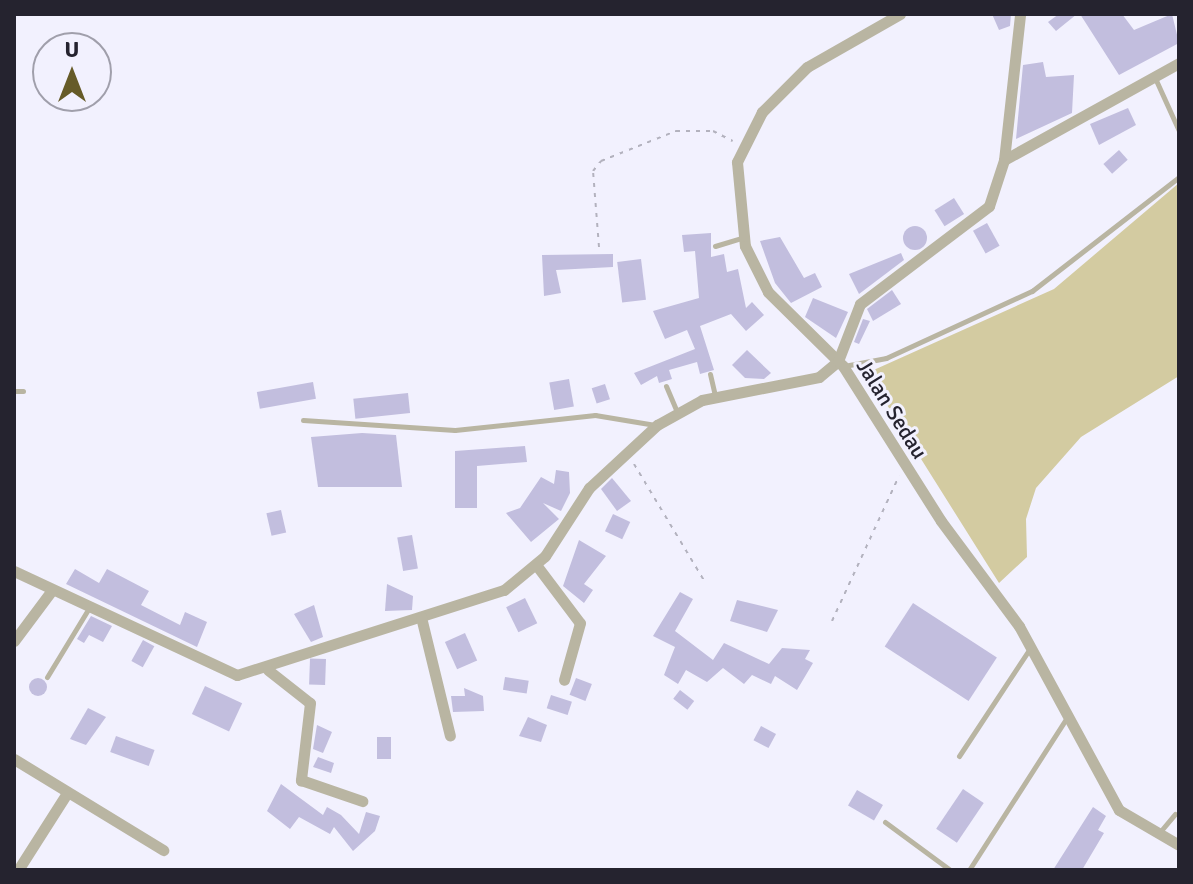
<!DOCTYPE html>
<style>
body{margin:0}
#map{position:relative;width:1193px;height:884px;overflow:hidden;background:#f2f1fe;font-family:Signika,sans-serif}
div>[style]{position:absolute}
.green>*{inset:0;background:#d3cba1}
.building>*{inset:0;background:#c2bede;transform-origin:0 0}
.round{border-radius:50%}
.path>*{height:2px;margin-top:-1px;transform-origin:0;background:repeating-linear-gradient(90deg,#b3b2be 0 4px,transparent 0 10px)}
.service>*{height:5px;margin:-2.5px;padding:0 2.5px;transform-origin:2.5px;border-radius:2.5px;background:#b9b5a2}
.minor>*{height:11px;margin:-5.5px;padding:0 5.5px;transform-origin:5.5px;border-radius:5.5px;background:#b9b5a2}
span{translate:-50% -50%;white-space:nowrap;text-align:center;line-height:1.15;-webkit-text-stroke:6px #f2f1fe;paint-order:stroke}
.street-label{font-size:22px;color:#25232f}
.frame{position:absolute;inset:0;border:16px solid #25232f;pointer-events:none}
.north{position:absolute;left:32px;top:32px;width:80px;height:80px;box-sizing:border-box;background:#f2f1fe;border:2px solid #a09fab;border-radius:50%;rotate:0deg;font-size:22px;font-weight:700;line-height:32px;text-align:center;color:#25232f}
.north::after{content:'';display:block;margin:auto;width:28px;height:36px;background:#665b28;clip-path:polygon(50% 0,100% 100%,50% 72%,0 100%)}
</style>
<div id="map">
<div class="green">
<i style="clip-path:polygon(1179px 183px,1179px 376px,1081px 437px,1036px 488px,1026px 519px,1027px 557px,999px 583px,867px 373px,1054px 289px)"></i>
</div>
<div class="building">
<i style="clip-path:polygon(992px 14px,1011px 14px,1010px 26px,999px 30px)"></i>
<i style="clip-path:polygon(1059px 14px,1077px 14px,1056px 31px,1048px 22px)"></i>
<i style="clip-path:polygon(1080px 14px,1122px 14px,1134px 30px,1172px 14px,1179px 43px,1119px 75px)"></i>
<i style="clip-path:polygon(1043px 62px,1046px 77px,1074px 75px,1072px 113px,1016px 139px,1023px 65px)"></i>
<i style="clip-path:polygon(1128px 108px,1136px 125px,1099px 145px,1090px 124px)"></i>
<i style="left:1119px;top:150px;width:13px;height:21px;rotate:48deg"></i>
<i style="left:954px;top:198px;width:19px;height:23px;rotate:58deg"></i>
<i style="left:987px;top:223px;width:26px;height:16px;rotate:61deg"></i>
<i class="round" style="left:903px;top:226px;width:24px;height:24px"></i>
<i style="clip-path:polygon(711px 233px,711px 257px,724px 254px,727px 272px,738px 269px,746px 308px,752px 302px,764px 315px,746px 331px,731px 314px,700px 326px,714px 370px,700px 374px,697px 362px,669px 370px,672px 379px,659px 383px,657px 376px,641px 385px,634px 373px,695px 349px,687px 330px,665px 339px,653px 311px,699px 298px,695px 251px,684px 252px,682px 235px)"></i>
<i style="clip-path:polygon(780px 237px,804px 278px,815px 273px,822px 287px,791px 303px,775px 283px,760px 241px)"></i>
<i style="clip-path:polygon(901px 253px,904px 260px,859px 294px,849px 274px)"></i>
<i style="clip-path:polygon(613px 254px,613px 267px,556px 270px,561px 293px,544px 296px,542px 255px)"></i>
<i style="left:641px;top:259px;width:41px;height:24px;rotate:83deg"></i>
<i style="clip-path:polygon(892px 290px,901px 304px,873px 321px,867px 309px)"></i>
<i style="clip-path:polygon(813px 298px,848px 312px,836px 338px,805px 317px)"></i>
<i style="clip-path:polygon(863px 319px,870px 321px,859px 344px,854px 342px)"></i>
<i style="clip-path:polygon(747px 350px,771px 373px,764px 379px,745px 378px,732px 365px)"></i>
<i style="left:569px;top:379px;width:28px;height:20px;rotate:80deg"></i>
<i style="left:313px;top:382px;width:17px;height:57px;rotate:80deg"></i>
<i style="left:605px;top:384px;width:16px;height:14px;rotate:72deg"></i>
<i style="left:408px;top:393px;width:20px;height:55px;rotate:84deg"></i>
<i style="clip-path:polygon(362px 433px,396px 435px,402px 487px,318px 487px,311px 437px)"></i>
<i style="clip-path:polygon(525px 446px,527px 462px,477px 466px,477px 508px,455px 508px,455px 451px)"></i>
<i style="clip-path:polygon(556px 470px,569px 472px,570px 493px,561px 511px,543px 503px,559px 519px,531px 542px,506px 513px,520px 508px,541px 477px,554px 484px)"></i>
<i style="clip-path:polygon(612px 478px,631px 501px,617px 511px,601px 489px)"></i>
<i style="left:281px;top:510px;width:23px;height:15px;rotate:77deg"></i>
<i style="left:613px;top:514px;width:19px;height:19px;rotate:25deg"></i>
<i style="left:412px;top:535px;width:34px;height:15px;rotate:80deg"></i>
<i style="clip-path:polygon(579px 540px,606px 556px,584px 584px,593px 590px,584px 603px,563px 586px)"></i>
<i style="clip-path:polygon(75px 569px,99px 583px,107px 569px,149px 591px,141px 605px,180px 625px,185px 612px,207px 622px,197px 647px,66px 584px)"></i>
<i style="clip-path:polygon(387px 584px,413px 596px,412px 610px,385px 611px)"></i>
<i style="clip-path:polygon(680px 592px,693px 599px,675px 631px,713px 660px,724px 643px,769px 664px,782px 648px,810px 650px,805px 659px,813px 663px,797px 690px,775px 676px,771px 684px,752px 675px,744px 684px,723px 668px,707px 682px,686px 670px,678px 684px,664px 675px,675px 647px,653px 636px)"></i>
<i style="left:525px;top:598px;width:28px;height:21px;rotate:64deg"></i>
<i style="clip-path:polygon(737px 600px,778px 610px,767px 632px,730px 621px)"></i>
<i style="left:913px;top:603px;width:100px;height:52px;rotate:33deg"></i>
<i style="clip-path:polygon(314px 605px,323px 637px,311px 642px,294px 614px)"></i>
<i style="clip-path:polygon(91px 616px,112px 626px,103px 642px,89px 635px,84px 643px,77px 639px)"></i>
<i style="left:465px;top:633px;width:30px;height:22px;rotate:66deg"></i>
<i style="left:143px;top:640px;width:13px;height:24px;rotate:29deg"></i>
<i style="left:326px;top:659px;width:26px;height:16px;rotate:92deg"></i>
<i style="left:505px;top:677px;width:24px;height:13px;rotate:9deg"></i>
<i class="round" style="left:29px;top:678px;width:18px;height:18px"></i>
<i style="left:576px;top:678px;width:17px;height:18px;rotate:21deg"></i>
<i style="left:205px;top:686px;width:41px;height:31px;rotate:25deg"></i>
<i style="clip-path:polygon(464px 688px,483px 696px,484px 711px,453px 712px,451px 696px,465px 696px)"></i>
<i style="left:680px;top:690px;width:18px;height:11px;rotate:38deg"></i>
<i style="left:551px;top:695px;width:22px;height:14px;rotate:18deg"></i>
<i style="clip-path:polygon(88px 708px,106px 717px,86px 745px,70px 739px)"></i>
<i style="clip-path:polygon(528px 717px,547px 725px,541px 742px,519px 736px)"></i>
<i style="clip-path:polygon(317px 725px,332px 732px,323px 753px,313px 749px)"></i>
<i style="left:761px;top:726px;width:17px;height:16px;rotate:28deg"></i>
<i style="left:116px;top:736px;width:41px;height:17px;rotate:20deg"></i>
<i style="left:377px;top:737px;width:14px;height:22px"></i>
<i style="clip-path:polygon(318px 757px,334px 763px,331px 773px,313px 767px)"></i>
<i style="clip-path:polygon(281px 784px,323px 815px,327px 807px,341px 815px,359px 834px,366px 812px,380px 816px,375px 831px,353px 851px,334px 827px,330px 834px,299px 817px,290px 829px,267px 811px)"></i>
<i style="left:963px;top:789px;width:25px;height:48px;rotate:34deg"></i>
<i style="left:857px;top:790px;width:30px;height:18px;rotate:30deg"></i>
<i style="clip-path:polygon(1093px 807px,1106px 816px,1098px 830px,1104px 833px,1082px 870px,1053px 870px)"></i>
</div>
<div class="path">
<i style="left:599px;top:247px;width:76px;rotate:-94.5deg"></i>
<i style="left:593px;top:171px;width:13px;rotate:-51deg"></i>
<i style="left:601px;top:161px;width:81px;rotate:-21.8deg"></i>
<i style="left:676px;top:131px;width:37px"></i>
<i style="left:713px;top:131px;width:22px;rotate:27deg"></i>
<i style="left:634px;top:464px;width:138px;rotate:59deg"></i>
<i style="left:832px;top:621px;width:160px;rotate:-65.2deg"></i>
</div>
<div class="service">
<i style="left:1155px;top:78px;width:58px;rotate:65.6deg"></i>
<i style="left:715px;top:246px;width:28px;rotate:-17deg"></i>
<i style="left:844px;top:366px;width:43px;rotate:-10.8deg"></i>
<i style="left:886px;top:358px;width:161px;rotate:-24.7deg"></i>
<i style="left:1032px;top:291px;width:186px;rotate:-37.8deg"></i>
<i style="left:710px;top:374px;width:22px;rotate:77deg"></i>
<i style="left:666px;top:386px;width:28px;rotate:67deg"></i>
<i style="left:14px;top:391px;width:9px"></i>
<i style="left:303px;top:420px;width:152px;rotate:3.8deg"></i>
<i style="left:455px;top:430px;width:141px;rotate:-6.1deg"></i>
<i style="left:595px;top:415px;width:61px;rotate:9.5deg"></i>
<i style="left:47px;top:677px;width:81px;rotate:-58.7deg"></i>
<i style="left:959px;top:756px;width:131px;rotate:-56.6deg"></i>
<i style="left:885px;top:822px;width:81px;rotate:36.4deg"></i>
<i style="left:1159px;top:833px;width:25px;rotate:-50deg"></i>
<i style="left:969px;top:870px;width:179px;rotate:-57.3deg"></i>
</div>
<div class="minor">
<i style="left:900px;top:14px;width:107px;rotate:150.3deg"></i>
<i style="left:807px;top:67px;width:64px;rotate:135deg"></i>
<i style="left:762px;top:112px;width:56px;rotate:116.6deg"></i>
<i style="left:737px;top:162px;width:84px;rotate:84.6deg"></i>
<i style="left:745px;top:246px;width:51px;rotate:63.4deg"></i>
<i style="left:768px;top:292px;width:105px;rotate:44.6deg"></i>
<i style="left:843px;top:366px;width:183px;rotate:57.7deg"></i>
<i style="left:941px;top:521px;width:131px;rotate:53.4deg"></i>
<i style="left:1019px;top:626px;width:209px;rotate:61.5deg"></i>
<i style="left:1119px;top:810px;width:69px;rotate:30.3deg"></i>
<i style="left:1004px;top:160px;width:200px;rotate:-29deg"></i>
<i style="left:537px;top:566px;width:71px;rotate:53deg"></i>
<i style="left:580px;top:623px;width:59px;rotate:105.7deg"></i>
<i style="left:14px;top:571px;width:246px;rotate:25deg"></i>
<i style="left:237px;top:675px;width:280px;rotate:-17.7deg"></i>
<i style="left:504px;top:590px;width:53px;rotate:-39.7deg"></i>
<i style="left:545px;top:556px;width:81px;rotate:-57.1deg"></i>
<i style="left:589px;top:488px;width:93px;rotate:-42.8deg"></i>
<i style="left:657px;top:425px;width:51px;rotate:-29.1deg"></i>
<i style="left:702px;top:400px;width:119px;rotate:-11.1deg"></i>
<i style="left:819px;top:377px;width:25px;rotate:-40deg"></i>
<i style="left:838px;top:361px;width:61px;rotate:-68.9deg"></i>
<i style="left:860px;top:304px;width:162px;rotate:-37.2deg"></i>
<i style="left:989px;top:206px;width:48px;rotate:-71.9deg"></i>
<i style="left:1004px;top:160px;width:147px;rotate:-83.7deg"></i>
<i style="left:421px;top:617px;width:122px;rotate:76.3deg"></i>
<i style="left:14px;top:641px;width:64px;rotate:-53.3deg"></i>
<i style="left:268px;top:670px;width:53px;rotate:38.2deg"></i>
<i style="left:310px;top:703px;width:78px;rotate:96.7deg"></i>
<i style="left:301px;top:780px;width:65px;rotate:19deg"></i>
<i style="left:14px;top:759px;width:175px;rotate:31.4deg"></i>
<i style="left:18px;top:870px;width:91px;rotate:-57.5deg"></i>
</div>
<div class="street-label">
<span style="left:892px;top:409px;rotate:58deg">Jalan Sedau</span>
</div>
<div class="frame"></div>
<div class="north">U</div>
</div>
